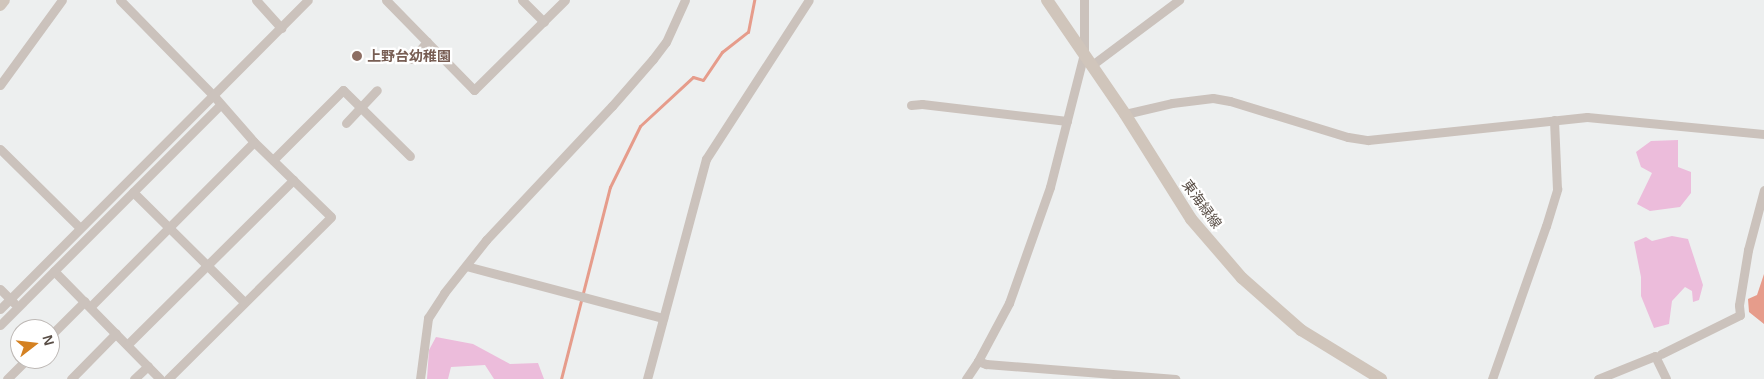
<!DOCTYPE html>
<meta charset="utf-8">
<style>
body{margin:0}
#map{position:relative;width:1764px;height:379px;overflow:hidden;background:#edefef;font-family:Arial,"Noto Sans JP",sans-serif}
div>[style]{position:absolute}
.green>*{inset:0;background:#ecbcdb}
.water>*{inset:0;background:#e69c8b}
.stream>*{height:3px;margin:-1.5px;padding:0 1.5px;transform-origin:1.5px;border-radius:1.5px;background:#e69c8b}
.street>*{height:9px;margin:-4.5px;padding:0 4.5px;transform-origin:4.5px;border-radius:4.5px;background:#cbc2bc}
.secondary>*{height:12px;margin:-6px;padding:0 6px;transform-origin:6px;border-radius:6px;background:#d0c5bb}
.dots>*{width:14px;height:14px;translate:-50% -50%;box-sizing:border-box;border:2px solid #fff;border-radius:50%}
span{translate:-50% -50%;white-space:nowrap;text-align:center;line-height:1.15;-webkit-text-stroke:4.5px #fff;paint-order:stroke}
.education-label{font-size:14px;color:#785e54;font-weight:700}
.left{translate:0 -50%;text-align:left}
.street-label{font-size:14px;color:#594e46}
.north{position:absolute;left:10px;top:319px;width:50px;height:50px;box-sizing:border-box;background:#fff;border:1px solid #bdb8b5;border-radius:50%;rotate:74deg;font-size:14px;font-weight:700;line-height:20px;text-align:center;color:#594e46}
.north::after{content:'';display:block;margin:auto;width:18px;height:22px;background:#d48122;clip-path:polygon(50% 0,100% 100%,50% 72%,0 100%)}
</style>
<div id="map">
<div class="green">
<i style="clip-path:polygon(1678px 140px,1678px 167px,1691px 172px,1691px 193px,1680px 207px,1650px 211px,1637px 204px,1652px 173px,1641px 167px,1636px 152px,1651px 141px)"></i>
<i style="clip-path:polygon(1672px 236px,1688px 239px,1703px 285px,1699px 300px,1693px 302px,1692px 291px,1685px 287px,1672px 301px,1669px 324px,1654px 328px,1641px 296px,1641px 277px,1634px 242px,1646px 237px,1652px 241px)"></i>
<i style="clip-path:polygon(436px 337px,473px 344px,510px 364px,538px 363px,544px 379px,494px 379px,485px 365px,451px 367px,448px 379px,427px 379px,429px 350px)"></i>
</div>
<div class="water">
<i style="clip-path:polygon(1764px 274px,1764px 324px,1749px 312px,1748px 299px,1757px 295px)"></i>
</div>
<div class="stream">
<i style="left:561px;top:379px;width:198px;rotate:-75.7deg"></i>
<i style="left:610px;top:187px;width:68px;rotate:-63.8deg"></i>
<i style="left:640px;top:126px;width:72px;rotate:-42.8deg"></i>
<i style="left:693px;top:77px;width:10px;rotate:17deg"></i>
<i style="left:703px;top:80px;width:34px;rotate:-56deg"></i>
<i style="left:722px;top:52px;width:33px;rotate:-38deg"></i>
<i style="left:748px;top:32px;width:33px;rotate:-79deg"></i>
</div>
<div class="street">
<i style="left:120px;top:0;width:133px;rotate:45.6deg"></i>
<i style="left:213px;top:95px;width:62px;rotate:48.9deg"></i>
<i style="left:254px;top:142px;width:107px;rotate:44.2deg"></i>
<i style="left:331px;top:217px;width:230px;rotate:135.2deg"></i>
<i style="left:256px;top:0;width:38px;rotate:48deg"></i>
<i style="left:386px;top:0;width:126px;rotate:45.6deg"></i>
<i style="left:474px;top:90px;width:128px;rotate:-44.7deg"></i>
<i style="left:522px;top:0;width:31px;rotate:45deg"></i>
<i style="left:412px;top:59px;width:23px;rotate:-49deg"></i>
<i style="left:1092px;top:65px;width:109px;rotate:-36.8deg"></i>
<i style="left:0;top:85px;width:105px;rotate:-53.9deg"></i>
<i style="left:911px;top:105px;width:11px;rotate:-5deg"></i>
<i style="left:922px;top:104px;width:146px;rotate:6.7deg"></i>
<i style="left:1125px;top:114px;width:48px;rotate:-13.2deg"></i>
<i style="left:1172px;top:103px;width:41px;rotate:-7deg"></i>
<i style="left:1213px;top:98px;width:17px;rotate:10deg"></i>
<i style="left:1230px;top:101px;width:123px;rotate:17deg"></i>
<i style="left:1348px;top:137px;width:20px;rotate:9deg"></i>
<i style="left:1368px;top:140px;width:220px;rotate:-6deg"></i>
<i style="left:1587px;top:117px;width:178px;rotate:5.5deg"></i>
<i style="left:346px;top:123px;width:45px;rotate:-46.8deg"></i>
<i style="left:0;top:149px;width:112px;rotate:44.6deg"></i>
<i style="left:273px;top:160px;width:99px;rotate:-45deg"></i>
<i style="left:343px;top:90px;width:94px;rotate:44.6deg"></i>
<i style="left:133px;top:192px;width:156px;rotate:44.7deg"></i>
<i style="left:466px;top:266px;width:204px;rotate:14.8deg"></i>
<i style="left:54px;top:271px;width:151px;rotate:45.5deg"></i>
<i style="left:0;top:289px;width:20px;rotate:45deg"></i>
<i style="left:91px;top:306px;width:231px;rotate:-45.2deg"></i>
<i style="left:0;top:309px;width:436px;rotate:-45.1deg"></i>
<i style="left:0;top:325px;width:311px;rotate:-45deg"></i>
<i style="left:50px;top:336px;width:49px;rotate:-45deg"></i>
<i style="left:128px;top:344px;width:233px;rotate:-44.8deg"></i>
<i style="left:1661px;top:354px;width:88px;rotate:-26.3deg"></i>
<i style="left:1740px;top:315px;width:10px;rotate:-96deg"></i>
<i style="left:1739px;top:305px;width:56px;rotate:-80.7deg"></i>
<i style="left:1748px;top:250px;width:62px;rotate:-75.1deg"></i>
<i style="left:978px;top:361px;width:9px;rotate:21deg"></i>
<i style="left:986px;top:364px;width:190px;rotate:4.5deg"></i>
<i style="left:7px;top:379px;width:28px;rotate:-45deg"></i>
<i style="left:71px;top:379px;width:64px;rotate:-45.6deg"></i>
<i style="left:134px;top:379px;width:19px;rotate:-43deg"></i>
<i style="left:420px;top:379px;width:62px;rotate:-82.5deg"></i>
<i style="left:428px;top:318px;width:30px;rotate:-57deg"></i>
<i style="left:444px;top:293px;width:68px;rotate:-51.6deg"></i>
<i style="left:486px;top:240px;width:184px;rotate:-46.8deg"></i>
<i style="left:612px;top:106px;width:62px;rotate:-48.9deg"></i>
<i style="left:653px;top:59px;width:21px;rotate:-53deg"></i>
<i style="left:666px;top:42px;width:46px;rotate:-65.7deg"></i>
<i style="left:647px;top:379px;width:228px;rotate:-75deg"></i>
<i style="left:706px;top:159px;width:189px;rotate:-57.1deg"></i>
<i style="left:966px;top:379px;width:22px;rotate:-56deg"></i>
<i style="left:978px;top:361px;width:66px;rotate:-61.9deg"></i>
<i style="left:1009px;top:303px;width:123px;rotate:-70.5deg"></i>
<i style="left:1050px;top:187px;width:137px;rotate:-75.7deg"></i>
<i style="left:1084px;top:54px;width:54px;rotate:-90deg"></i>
<i style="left:1492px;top:379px;width:162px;rotate:-70.6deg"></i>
<i style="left:1546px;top:226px;width:39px;rotate:-73deg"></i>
<i style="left:1557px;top:189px;width:69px;rotate:-92.5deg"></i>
<i style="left:1598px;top:379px;width:61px;rotate:-22deg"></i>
<i style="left:1655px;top:356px;width:25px;rotate:64deg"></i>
</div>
<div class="secondary">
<i style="left:1047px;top:0;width:138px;rotate:55.6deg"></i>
<i style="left:1125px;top:114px;width:124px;rotate:57.8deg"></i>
<i style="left:1191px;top:219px;width:78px;rotate:49.2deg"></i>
<i style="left:1242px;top:278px;width:79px;rotate:41.4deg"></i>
<i style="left:1301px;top:330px;width:94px;rotate:31.5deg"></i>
<i style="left:0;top:5px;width:6px;rotate:-51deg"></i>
</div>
<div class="dots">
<i style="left:357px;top:56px;background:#8d6e63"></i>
</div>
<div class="education-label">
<span class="left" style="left:367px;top:56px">上野台幼稚園</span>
</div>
<div class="street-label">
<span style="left:1202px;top:204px;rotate:54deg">東海緑線</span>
</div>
<div class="north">N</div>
</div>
